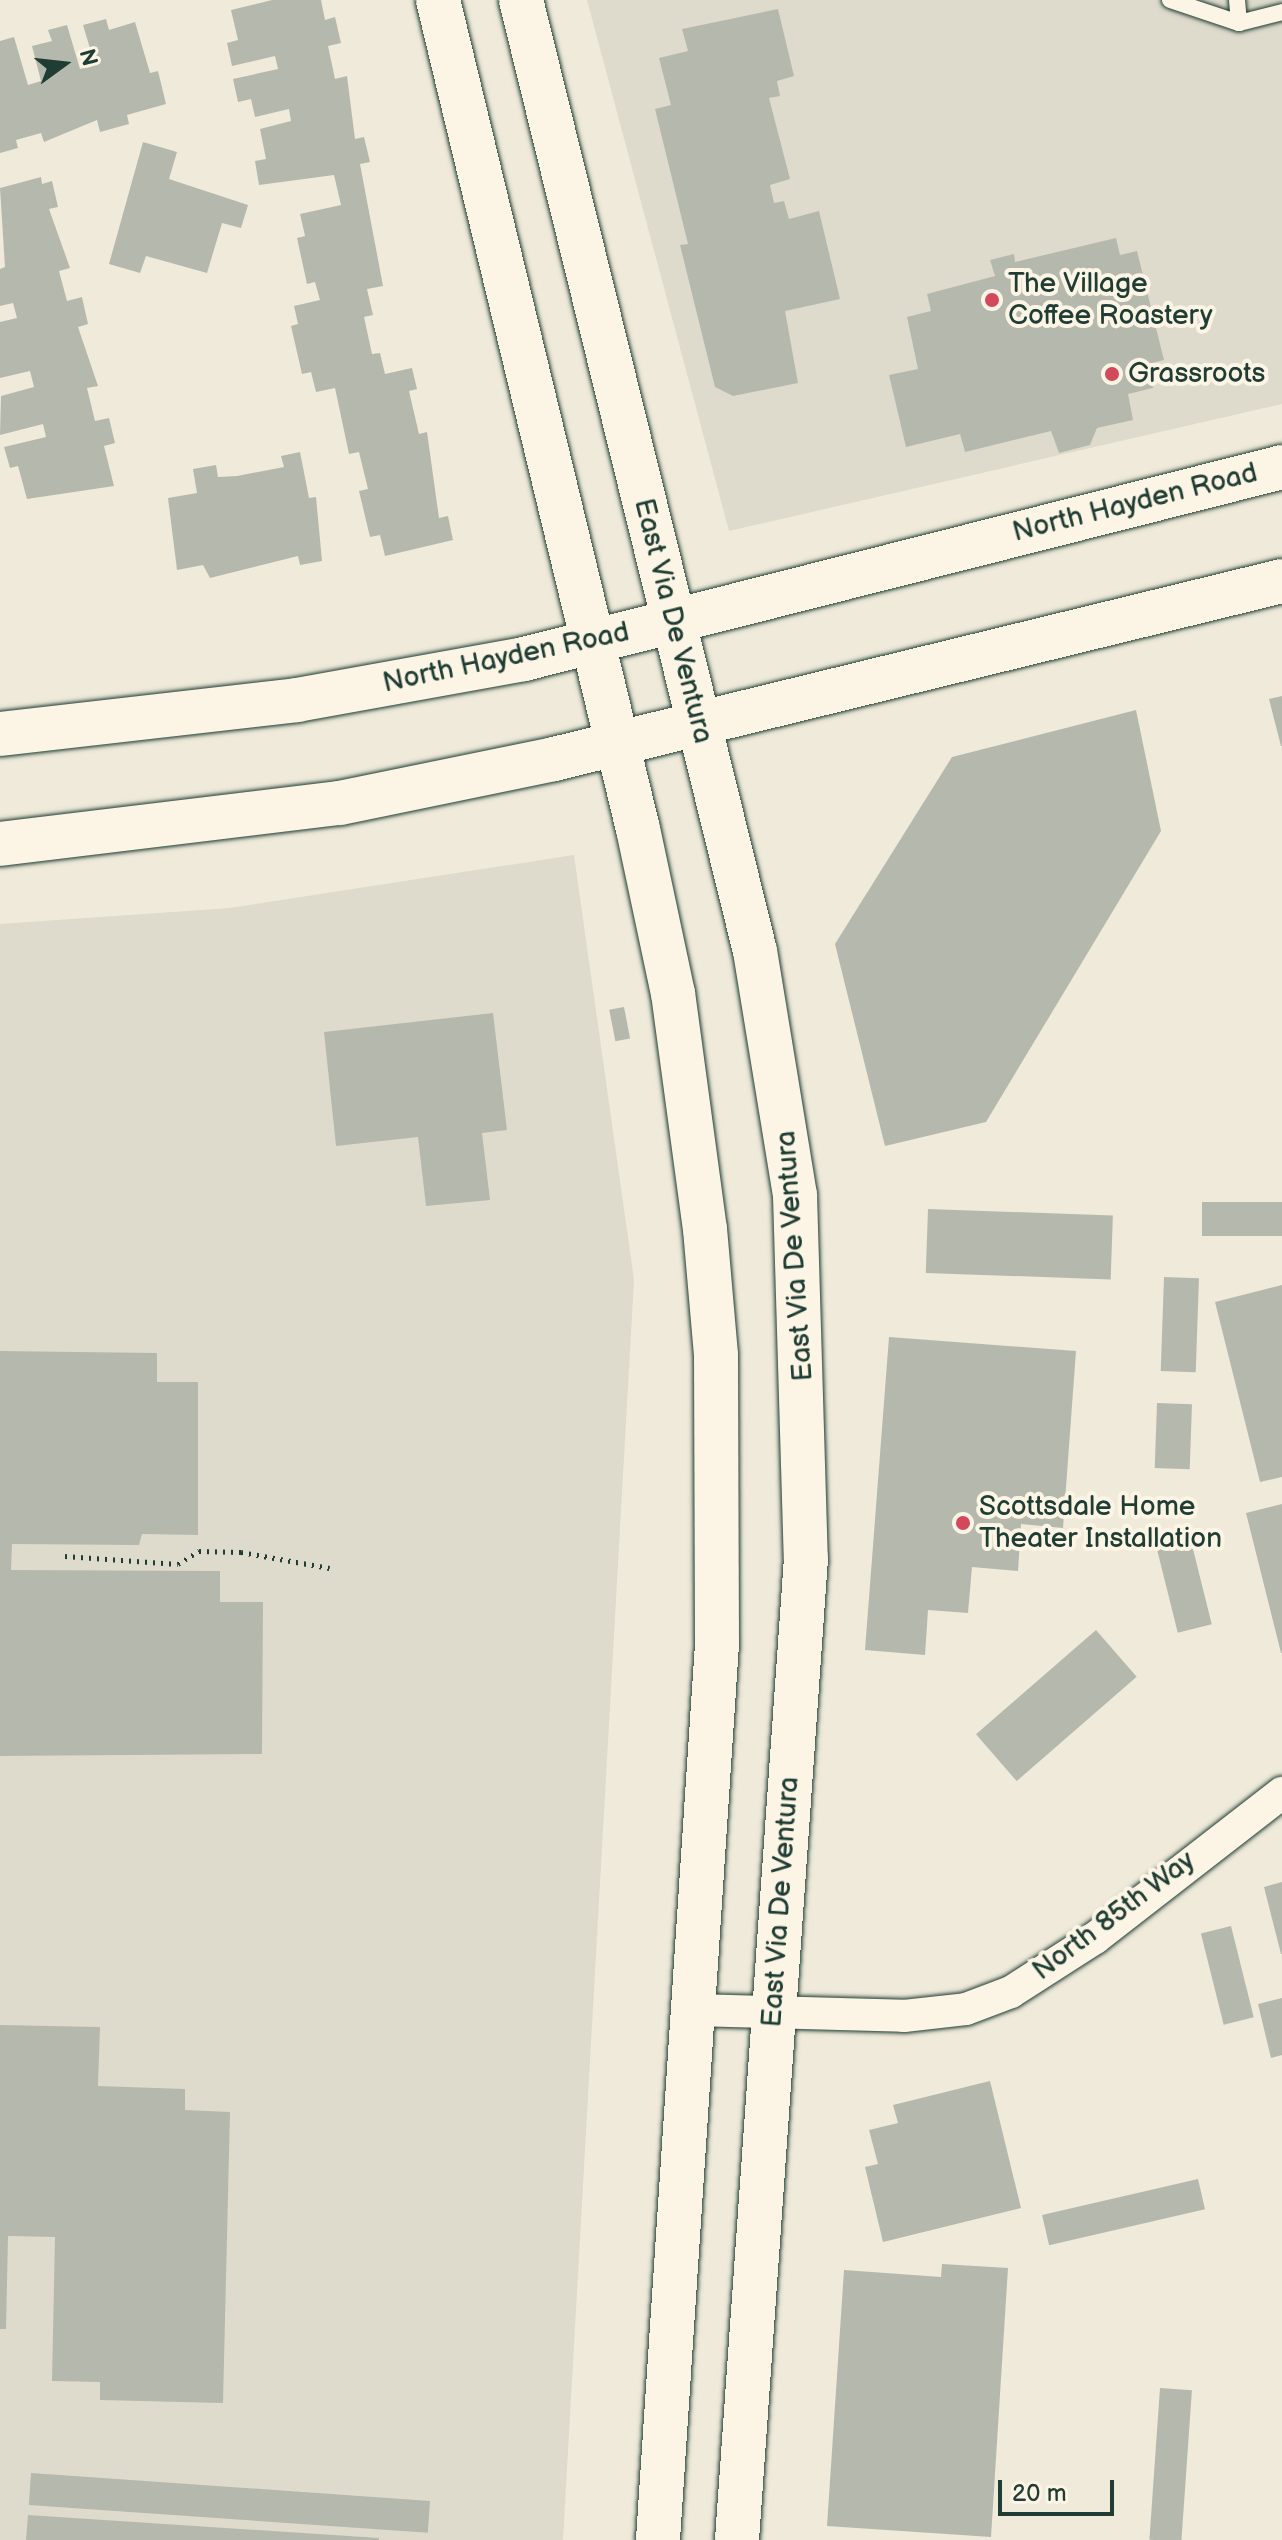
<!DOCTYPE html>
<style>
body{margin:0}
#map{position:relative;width:1282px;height:2540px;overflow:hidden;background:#efeada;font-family:"Balsamiq Sans",sans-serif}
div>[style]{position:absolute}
.built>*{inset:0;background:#dedbcc}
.building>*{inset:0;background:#b5b9ad;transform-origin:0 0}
.path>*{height:5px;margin-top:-2.5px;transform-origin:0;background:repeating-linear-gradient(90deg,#1f3d34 0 2px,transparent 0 8px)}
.roads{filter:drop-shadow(0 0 2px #1f3d34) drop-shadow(0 0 2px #1f3d34)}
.service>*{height:16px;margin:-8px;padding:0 8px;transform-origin:8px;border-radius:8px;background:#fcf5e5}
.minor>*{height:32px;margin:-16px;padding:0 16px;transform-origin:16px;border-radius:16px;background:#fcf5e5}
.secondary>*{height:44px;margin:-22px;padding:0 22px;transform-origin:22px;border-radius:22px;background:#fcf5e5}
.dots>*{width:22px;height:22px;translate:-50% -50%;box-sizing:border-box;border:4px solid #fcf5e5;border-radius:50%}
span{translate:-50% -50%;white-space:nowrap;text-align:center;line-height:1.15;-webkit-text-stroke:8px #fcf5e5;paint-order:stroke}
.poi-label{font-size:28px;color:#1f3d34}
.left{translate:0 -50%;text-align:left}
.street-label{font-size:28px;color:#1f3d34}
.north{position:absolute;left:24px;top:24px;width:80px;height:80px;-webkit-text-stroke:6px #fcf5e5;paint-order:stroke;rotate:75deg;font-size:22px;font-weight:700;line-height:32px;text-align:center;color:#1f3d34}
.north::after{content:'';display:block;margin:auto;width:28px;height:36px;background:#1f3d34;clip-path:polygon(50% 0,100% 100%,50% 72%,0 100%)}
.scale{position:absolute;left:998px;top:2480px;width:116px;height:36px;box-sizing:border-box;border:4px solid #1f3d34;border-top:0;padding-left:10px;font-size:24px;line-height:28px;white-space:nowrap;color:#1f3d34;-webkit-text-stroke:6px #fcf5e5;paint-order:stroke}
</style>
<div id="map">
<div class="built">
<i style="clip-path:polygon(587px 0,1282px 0,1282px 404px,729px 531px)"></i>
<i style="clip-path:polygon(574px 855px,634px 1280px,563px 2540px,0 2540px,0 924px,230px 908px)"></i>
</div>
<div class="building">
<i style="clip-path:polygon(272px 0,321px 0,325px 20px,335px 17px,341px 43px,328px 46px,335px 79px,347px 76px,355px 139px,364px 137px,370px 162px,360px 164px,383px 286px,367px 289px,373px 315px,364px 317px,372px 354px,380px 353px,385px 374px,412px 368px,417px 389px,409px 391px,419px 434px,427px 432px,439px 518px,448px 516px,453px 540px,385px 556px,380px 535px,370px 537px,359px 491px,368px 489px,359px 452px,349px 454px,335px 388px,316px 392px,311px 372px,302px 374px,291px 326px,298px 324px,294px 306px,320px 300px,315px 282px,307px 284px,297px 238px,305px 236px,300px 214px,341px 205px,334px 175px,259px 185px,255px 161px,266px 159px,260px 129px,291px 121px,289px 109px,255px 117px,251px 99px,238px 102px,233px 79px,278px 69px,275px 56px,232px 66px,227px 43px,238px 40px,231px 10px)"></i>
<i style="clip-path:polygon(778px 9px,794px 76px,777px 81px,780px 96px,769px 98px,790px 179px,770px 185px,774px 203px,784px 201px,789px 219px,819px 211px,840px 299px,785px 311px,798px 383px,733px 396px,715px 387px,680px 245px,688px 244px,655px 109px,671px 105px,659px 58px,688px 51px,682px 29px)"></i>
<i style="clip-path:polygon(106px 19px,109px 30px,135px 22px,150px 73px,158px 71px,166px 104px,127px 115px,129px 124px,100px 132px,97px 120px,44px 142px,41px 133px,16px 140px,18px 148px,0 153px,0 41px,14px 37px,28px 85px,41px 81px,32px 46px,52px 41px,48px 30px,67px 25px,80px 69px,95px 65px,83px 25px)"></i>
<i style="clip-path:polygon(143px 142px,177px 152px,169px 179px,248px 205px,241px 228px,222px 223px,207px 273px,146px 256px,140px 273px,109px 264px)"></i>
<i style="clip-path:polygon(41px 177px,42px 184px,52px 181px,58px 207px,49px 209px,70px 268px,59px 271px,67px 301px,82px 297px,88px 324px,78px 327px,98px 386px,87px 388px,95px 421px,109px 418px,115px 443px,104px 446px,114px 486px,27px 499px,18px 466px,10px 468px,4px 447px,46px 437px,43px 424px,0 435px,1px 396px,34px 387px,30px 371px,0 378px,0 322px,17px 318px,13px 303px,0 306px,0 269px,5px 267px,0 188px)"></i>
<i style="clip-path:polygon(1116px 238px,1120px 255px,1137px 251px,1164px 360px,1148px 364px,1153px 388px,1128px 394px,1133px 420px,1097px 428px,1090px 445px,1059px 453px,1051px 431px,965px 452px,960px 434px,906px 447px,889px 375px,918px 369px,907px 317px,931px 311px,927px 294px,995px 276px,990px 260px,1014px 254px,1015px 262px)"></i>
<i style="clip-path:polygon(300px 452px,309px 498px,316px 497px,322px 561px,300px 565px,298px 556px,210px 578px,203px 565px,177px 570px,168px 498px,197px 493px,193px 469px,216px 465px,218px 477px,237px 476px,284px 467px,281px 456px)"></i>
<i style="clip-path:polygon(1282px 696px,1282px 746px,1281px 746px,1269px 699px)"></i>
<i style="clip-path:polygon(1136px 710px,1161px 831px,986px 1122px,885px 1146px,835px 944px,952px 757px)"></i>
<i style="left:624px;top:1007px;width:32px;height:15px;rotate:79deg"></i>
<i style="clip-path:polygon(493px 1013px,507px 1130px,482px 1133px,490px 1200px,426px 1206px,418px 1137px,336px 1146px,324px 1032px)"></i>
<i style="left:1282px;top:1202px;width:34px;height:80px;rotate:90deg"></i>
<i style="left:928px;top:1209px;width:185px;height:64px;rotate:2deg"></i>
<i style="left:1164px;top:1277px;width:35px;height:94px;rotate:2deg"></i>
<i style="clip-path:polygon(1282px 1285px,1282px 1477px,1260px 1482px,1215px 1302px)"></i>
<i style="clip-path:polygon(889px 1337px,1076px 1351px,1063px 1528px,1021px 1524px,1018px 1571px,972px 1567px,968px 1613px,928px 1610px,925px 1655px,865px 1650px)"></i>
<i style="clip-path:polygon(0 1351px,157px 1353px,157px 1382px,198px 1382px,198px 1535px,142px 1534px,139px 1545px,12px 1544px,11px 1570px,220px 1571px,220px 1602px,263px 1602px,262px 1754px,0 1756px)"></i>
<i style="left:1157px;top:1403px;width:35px;height:65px;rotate:2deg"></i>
<i style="clip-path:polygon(1282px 1504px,1282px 1653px,1281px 1653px,1246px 1513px)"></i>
<i style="left:1189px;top:1533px;width:94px;height:35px;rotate:76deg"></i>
<i style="left:1096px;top:1630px;width:62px;height:159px;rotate:49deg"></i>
<i style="clip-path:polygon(1282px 1882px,1282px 1954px,1281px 1954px,1264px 1887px)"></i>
<i style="left:1231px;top:1926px;width:94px;height:31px;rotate:76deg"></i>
<i style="clip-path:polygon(1282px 1998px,1282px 2055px,1271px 2058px,1258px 2004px)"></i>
<i style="clip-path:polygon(0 2025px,100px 2027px,98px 2086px,185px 2089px,185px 2110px,230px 2112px,223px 2403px,100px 2400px,100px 2382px,52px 2381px,55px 2237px,8px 2236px,6px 2329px,0 2329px)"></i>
<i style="clip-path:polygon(990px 2081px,1021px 2208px,883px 2242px,865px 2167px,878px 2164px,869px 2130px,898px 2123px,893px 2105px)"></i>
<i style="left:1198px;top:2179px;width:31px;height:160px;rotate:77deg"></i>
<i style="clip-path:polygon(942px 2264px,1008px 2268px,991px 2537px,827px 2526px,844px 2270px,941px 2277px)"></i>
<i style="left:1160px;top:2388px;width:32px;height:152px;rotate:4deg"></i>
<i style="left:31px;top:2473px;width:400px;height:32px;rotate:4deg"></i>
<i style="clip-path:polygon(28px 2515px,379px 2538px,379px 2540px,26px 2540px)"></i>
</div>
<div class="path">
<i style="left:65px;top:1556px;width:113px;rotate:4deg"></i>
<i style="left:178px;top:1564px;width:25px;rotate:-32deg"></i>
<i style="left:199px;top:1551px;width:42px;rotate:1.4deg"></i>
<i style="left:241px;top:1552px;width:90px;rotate:10.2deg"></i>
</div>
<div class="roads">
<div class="service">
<i style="left:1170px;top:0;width:73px;rotate:18.4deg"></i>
<i style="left:1239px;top:23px;width:44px;rotate:-14.3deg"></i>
<i style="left:1237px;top:0;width:23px;rotate:85deg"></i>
</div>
<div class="minor">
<i style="left:694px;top:2010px;width:210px;rotate:1.6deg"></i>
<i style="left:904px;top:2016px;width:62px;rotate:-6.4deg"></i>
<i style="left:966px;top:2009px;width:48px;rotate:-20.7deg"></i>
<i style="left:1011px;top:1992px;width:100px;rotate:-32.7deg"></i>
<i style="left:1095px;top:1938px;width:237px;rotate:-37.8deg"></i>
</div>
<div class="secondary">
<i style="left:438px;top:0;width:853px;rotate:76.44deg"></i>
<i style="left:638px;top:829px;width:168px;rotate:78deg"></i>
<i style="left:673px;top:993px;width:238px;rotate:82.3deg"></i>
<i style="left:705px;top:1229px;width:126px;rotate:85deg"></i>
<i style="left:716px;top:1355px;width:289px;rotate:89.8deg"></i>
<i style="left:717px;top:1644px;width:898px;rotate:93.77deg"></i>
<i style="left:521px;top:0;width:979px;rotate:76.18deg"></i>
<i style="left:755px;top:951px;width:247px;rotate:80.7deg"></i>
<i style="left:795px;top:1195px;width:363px;rotate:88.3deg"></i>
<i style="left:806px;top:1558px;width:984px;rotate:94.02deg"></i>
<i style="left:0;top:734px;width:299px;rotate:-6.5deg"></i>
<i style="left:297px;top:700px;width:231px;rotate:-10.2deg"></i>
<i style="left:524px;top:659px;width:782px;rotate:-14.21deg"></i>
<i style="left:0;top:844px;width:342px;rotate:-6.9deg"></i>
<i style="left:340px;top:803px;width:218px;rotate:-11.6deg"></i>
<i style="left:554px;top:759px;width:749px;rotate:-13.74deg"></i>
</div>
</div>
<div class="dots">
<i style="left:992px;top:300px;background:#d1495b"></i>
<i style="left:1112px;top:374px;background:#d1495b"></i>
<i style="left:963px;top:1523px;background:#d1495b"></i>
</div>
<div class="poi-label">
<span class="left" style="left:1008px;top:300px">The Village<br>Coffee Roastery</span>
<span class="left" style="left:1128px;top:374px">Grassroots</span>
<span class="left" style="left:979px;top:1523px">Scottsdale Home<br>Theater Installation</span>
</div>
<div class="street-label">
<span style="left:1135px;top:503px;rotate:-14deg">North Hayden Road</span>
<span style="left:673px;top:621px;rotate:76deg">East Via De Ventura</span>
<span style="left:506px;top:658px;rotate:-12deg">North Hayden Road</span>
<span style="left:795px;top:1256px;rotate:-94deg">East Via De Ventura</span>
<span style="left:781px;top:1902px;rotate:-86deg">East Via De Ventura</span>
<span style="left:1114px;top:1916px;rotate:-37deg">North 85th Way</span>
</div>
<div class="north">N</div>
<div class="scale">20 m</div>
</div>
